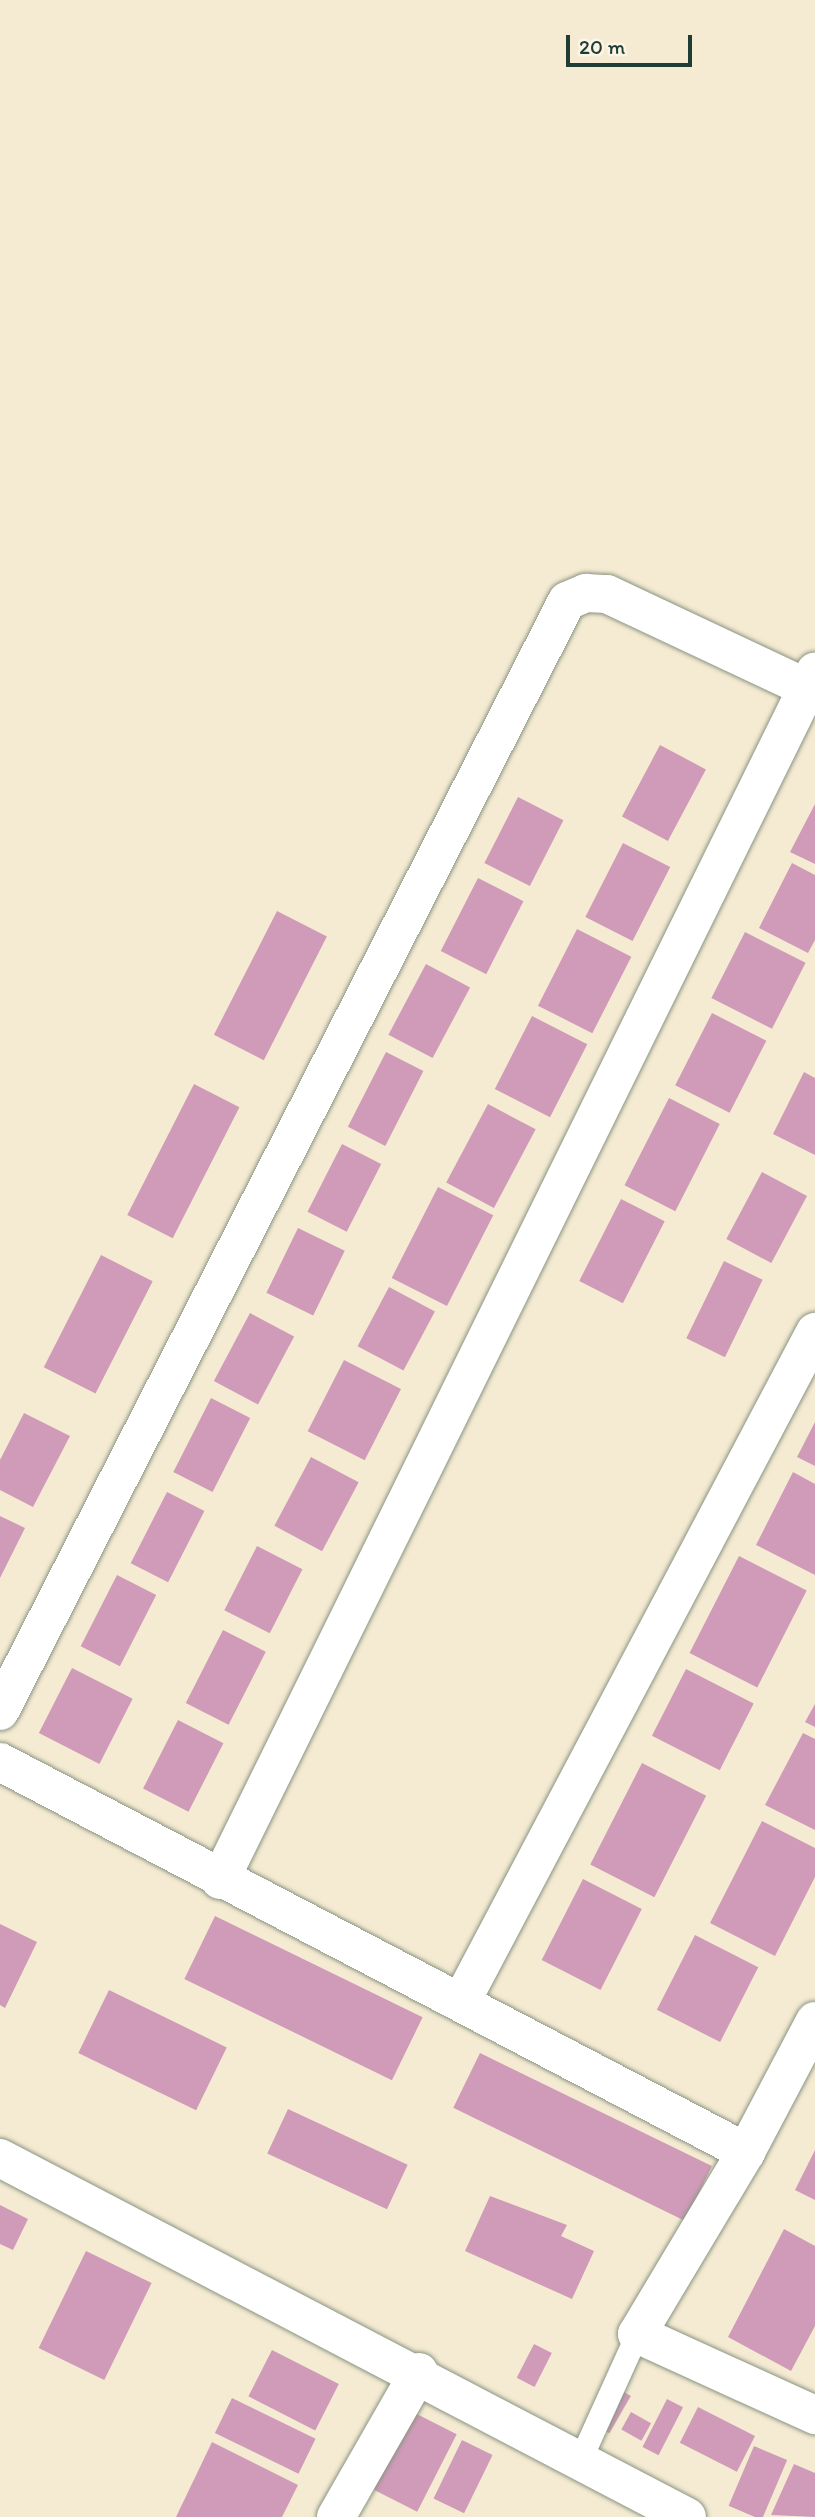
<!DOCTYPE html>
<style>
body{margin:0}
#map{position:relative;width:815px;height:2517px;overflow:hidden;background:#f5ebd2;font-family:Itim,sans-serif}
div>[style]{position:absolute}
.building>*{inset:0;background:#d09bb8;transform-origin:0 0}
.roads{filter:drop-shadow(0 0 2px #8a9483) drop-shadow(0 0 2px #8a9483)}
.service>*{height:23px;margin:-11.5px;padding:0 11.5px;transform-origin:11.5px;border-radius:11.5px;background:#fff}
.minor>*{height:38px;margin:-19px;padding:0 19px;transform-origin:19px;border-radius:19px;background:#fff}
span{translate:-50% -50%;white-space:nowrap;text-align:center;line-height:1.15;-webkit-text-stroke:7px #fcf5e5;paint-order:stroke}
.scale{position:absolute;left:566px;top:35px;width:126px;height:32px;box-sizing:border-box;border:4px solid #1f3d34;border-top:0;padding-left:9px;font-size:21px;line-height:24px;white-space:nowrap;color:#1f3d34;-webkit-text-stroke:5px #fcf5e5;paint-order:stroke}
</style>
<div id="map">
<div class="building">
<i style="left:660px;top:745px;width:52px;height:81px;rotate:28deg"></i>
<i style="left:518px;top:797px;width:51px;height:74px;rotate:27deg"></i>
<i style="clip-path:polygon(815px 804px,815px 864px,790px 852px)"></i>
<i style="left:623px;top:843px;width:53px;height:83px;rotate:27deg"></i>
<i style="clip-path:polygon(792px 863px,815px 875px,815px 940px,808px 953px,759px 928px)"></i>
<i style="left:478px;top:878px;width:51px;height:82px;rotate:27deg"></i>
<i style="left:277px;top:911px;width:56px;height:139px;rotate:27deg"></i>
<i style="left:577px;top:929px;width:61px;height:86px;rotate:27deg"></i>
<i style="left:745px;top:932px;width:68px;height:74px;rotate:27deg"></i>
<i style="left:426px;top:964px;width:50px;height:80px;rotate:28deg"></i>
<i style="left:712px;top:1013px;width:61px;height:81px;rotate:27deg"></i>
<i style="left:532px;top:1016px;width:62px;height:82px;rotate:27deg"></i>
<i style="left:386px;top:1052px;width:42px;height:84px;rotate:27deg"></i>
<i style="clip-path:polygon(804px 1072px,815px 1078px,815px 1155px,773px 1134px)"></i>
<i style="left:194px;top:1084px;width:51px;height:147px;rotate:27deg"></i>
<i style="left:669px;top:1098px;width:57px;height:98px;rotate:27deg"></i>
<i style="left:488px;top:1104px;width:54px;height:89px;rotate:28deg"></i>
<i style="left:342px;top:1144px;width:44px;height:76px;rotate:27deg"></i>
<i style="left:762px;top:1172px;width:51px;height:76px;rotate:28deg"></i>
<i style="left:438px;top:1187px;width:62px;height:102px;rotate:27deg"></i>
<i style="left:621px;top:1199px;width:49px;height:92px;rotate:27deg"></i>
<i style="left:298px;top:1228px;width:52px;height:72px;rotate:26deg"></i>
<i style="left:101px;top:1255px;width:58px;height:126px;rotate:27deg"></i>
<i style="left:724px;top:1261px;width:43px;height:86px;rotate:26deg"></i>
<i style="left:389px;top:1287px;width:52px;height:67px;rotate:28deg"></i>
<i style="left:250px;top:1313px;width:50px;height:77px;rotate:28deg"></i>
<i style="left:344px;top:1360px;width:64px;height:80px;rotate:27deg"></i>
<i style="left:211px;top:1398px;width:44px;height:83px;rotate:27deg"></i>
<i style="clip-path:polygon(24px 1413px,70px 1436px,33px 1507px,0 1490px,0 1460px)"></i>
<i style="clip-path:polygon(815px 1422px,815px 1466px,797px 1457px)"></i>
<i style="left:311px;top:1457px;width:54px;height:78px;rotate:28deg"></i>
<i style="clip-path:polygon(793px 1472px,815px 1484px,815px 1575px,756px 1545px)"></i>
<i style="left:167px;top:1492px;width:42px;height:80px;rotate:27deg"></i>
<i style="clip-path:polygon(0 1516px,25px 1528px,0 1578px)"></i>
<i style="left:257px;top:1546px;width:51px;height:72px;rotate:27deg"></i>
<i style="left:739px;top:1556px;width:76px;height:109px;rotate:27deg"></i>
<i style="left:117px;top:1575px;width:44px;height:80px;rotate:27deg"></i>
<i style="left:223px;top:1630px;width:48px;height:82px;rotate:27deg"></i>
<i style="left:72px;top:1668px;width:68px;height:73px;rotate:27deg"></i>
<i style="left:686px;top:1669px;width:76px;height:75px;rotate:27deg"></i>
<i style="clip-path:polygon(815px 1704px,815px 1727px,805px 1722px)"></i>
<i style="left:178px;top:1720px;width:51px;height:77px;rotate:27deg"></i>
<i style="clip-path:polygon(803px 1733px,815px 1739px,815px 1830px,765px 1805px)"></i>
<i style="left:642px;top:1763px;width:72px;height:114px;rotate:27deg"></i>
<i style="clip-path:polygon(762px 1821px,815px 1848px,815px 1877px,775px 1956px,710px 1923px)"></i>
<i style="left:583px;top:1879px;width:66px;height:91px;rotate:27deg"></i>
<i style="left:215px;top:1916px;width:231px;height:70px;rotate:26deg"></i>
<i style="clip-path:polygon(0 1924px,37px 1942px,5px 2008px,0 2005px)"></i>
<i style="left:695px;top:1935px;width:71px;height:84px;rotate:27deg"></i>
<i style="left:109px;top:1990px;width:131px;height:70px;rotate:26deg"></i>
<i style="left:480px;top:2053px;width:258px;height:61px;rotate:26deg"></i>
<i style="left:288px;top:2109px;width:132px;height:49px;rotate:25deg"></i>
<i style="clip-path:polygon(815px 2150px,815px 2200px,795px 2190px)"></i>
<i style="clip-path:polygon(490px 2196px,567px 2225px,561px 2236px,594px 2251px,572px 2299px,465px 2251px)"></i>
<i style="clip-path:polygon(0 2205px,28px 2219px,13px 2250px,0 2244px)"></i>
<i style="clip-path:polygon(784px 2229px,815px 2246px,815px 2326px,791px 2371px,728px 2337px)"></i>
<i style="left:86px;top:2251px;width:73px;height:108px;rotate:26deg"></i>
<i style="left:534px;top:2344px;width:20px;height:38px;rotate:27deg"></i>
<i style="left:272px;top:2350px;width:75px;height:52px;rotate:27deg"></i>
<i style="left:617px;top:2388px;width:16px;height:43px;rotate:30deg"></i>
<i style="left:232px;top:2398px;width:93px;height:39px;rotate:26deg"></i>
<i style="left:667px;top:2399px;width:18px;height:54px;rotate:27deg"></i>
<i style="left:698px;top:2407px;width:64px;height:40px;rotate:27deg"></i>
<i style="left:405px;top:2408px;width:58px;height:87px;rotate:27deg"></i>
<i style="left:631px;top:2412px;width:23px;height:20px;rotate:29deg"></i>
<i style="left:462px;top:2440px;width:34px;height:65px;rotate:26deg"></i>
<i style="clip-path:polygon(212px 2442px,298px 2485px,282px 2517px,176px 2517px)"></i>
<i style="left:754px;top:2446px;width:36px;height:65px;rotate:23deg"></i>
<i style="clip-path:polygon(794px 2464px,815px 2473px,815px 2517px,771px 2515px)"></i>
</div>
<div class="roads">
<div class="service">
<i style="left:579px;top:2462px;width:141px;rotate:-65.6deg"></i>
</div>
<div class="minor">
<i style="left:0;top:1711px;width:1246px;rotate:-62.94deg"></i>
<i style="left:567px;top:601px;width:21px;rotate:-23deg"></i>
<i style="left:586px;top:593px;width:21px;rotate:3deg"></i>
<i style="left:607px;top:594px;width:230px;rotate:25.2deg"></i>
<i style="left:0;top:1762px;width:842px;rotate:27.6deg"></i>
<i style="left:220px;top:1880px;width:1347px;rotate:-63.78deg"></i>
<i style="left:461px;top:2002px;width:758px;rotate:-62.15deg"></i>
<i style="left:815px;top:2021px;width:148px;rotate:117.8deg"></i>
<i style="left:746px;top:2152px;width:212px;rotate:120.9deg"></i>
<i style="left:637px;top:2334px;width:196px;rotate:24.5deg"></i>
<i style="left:0;top:2158px;width:775px;rotate:27.59deg"></i>
<i style="left:336px;top:2517px;width:167px;rotate:-60.2deg"></i>
</div>
</div>
<div class="scale">20 m</div>
</div>
